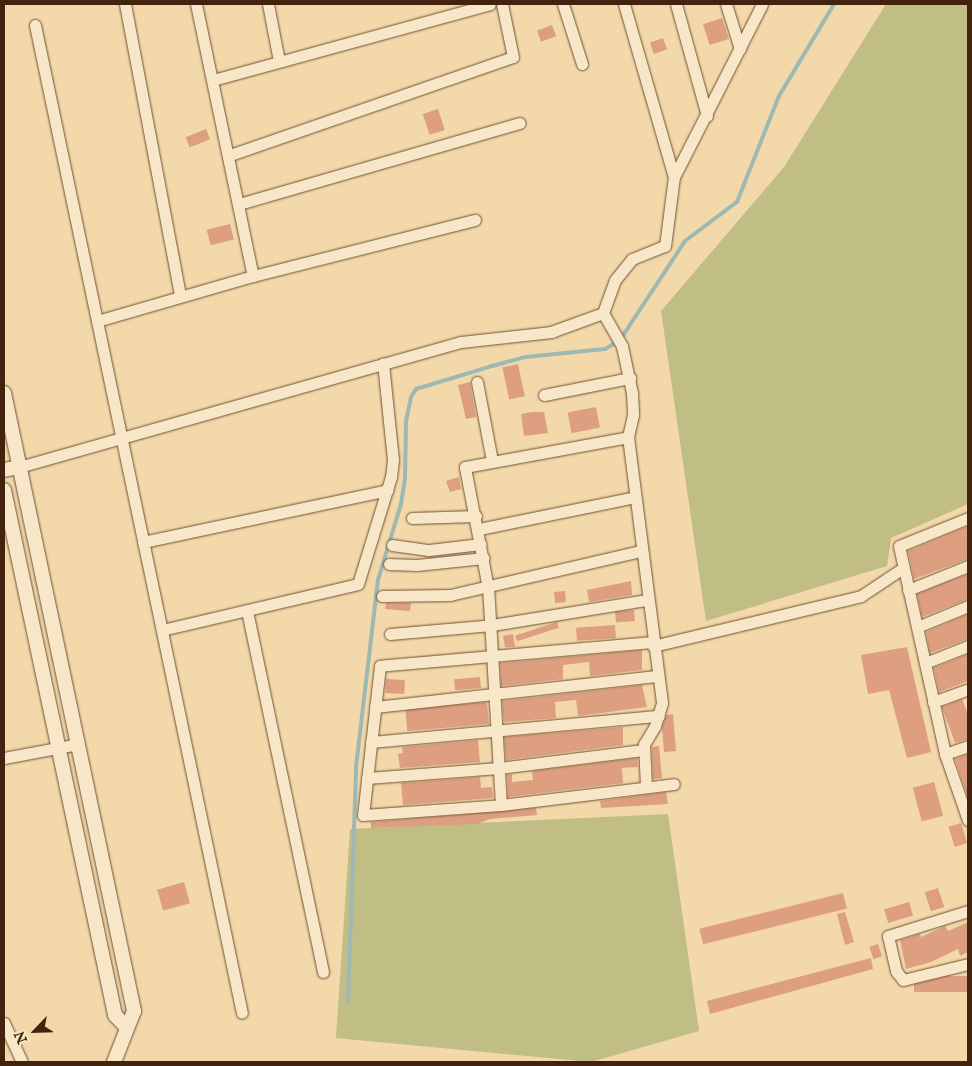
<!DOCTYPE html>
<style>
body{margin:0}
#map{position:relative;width:972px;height:1066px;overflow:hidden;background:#f3d8aa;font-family:"IM FELL English",serif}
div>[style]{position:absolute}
.green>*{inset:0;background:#c0bd85}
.stream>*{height:4px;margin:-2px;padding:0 2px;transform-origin:2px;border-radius:2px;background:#9eb8b2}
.building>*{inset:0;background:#dd9f80;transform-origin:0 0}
.roads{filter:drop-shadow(0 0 1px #6f5034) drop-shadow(0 0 1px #6f5034)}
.minor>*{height:11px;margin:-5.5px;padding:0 5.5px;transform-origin:5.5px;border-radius:5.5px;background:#f7e6c8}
.tertiary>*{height:14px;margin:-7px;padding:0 7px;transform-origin:7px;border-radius:7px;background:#f7e6c8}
span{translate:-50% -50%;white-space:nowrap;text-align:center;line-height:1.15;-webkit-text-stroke:4px #f7e6c8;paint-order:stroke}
.frame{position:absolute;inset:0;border:5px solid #43230d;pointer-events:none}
.north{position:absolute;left:10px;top:1006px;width:50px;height:50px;-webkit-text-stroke:4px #f7e6c8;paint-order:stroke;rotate:246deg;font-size:14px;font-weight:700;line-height:20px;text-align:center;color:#43230d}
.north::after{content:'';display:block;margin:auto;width:18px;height:22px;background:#43230d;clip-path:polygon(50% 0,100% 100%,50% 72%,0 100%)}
</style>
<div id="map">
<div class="green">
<i style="clip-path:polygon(886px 4px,968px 4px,968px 504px,891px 538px,887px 566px,706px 621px,661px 311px,784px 167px)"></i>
<i style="clip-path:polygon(668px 814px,699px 1031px,591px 1062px,336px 1038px,350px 829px)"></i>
</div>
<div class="stream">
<i style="left:348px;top:1001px;width:234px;rotate:-88deg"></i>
<i style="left:356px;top:767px;width:188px;rotate:-83.3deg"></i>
<i style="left:378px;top:580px;width:79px;rotate:-73.2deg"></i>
<i style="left:401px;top:504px;width:25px;rotate:-81deg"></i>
<i style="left:405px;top:479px;width:58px;rotate:-89deg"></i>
<i style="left:406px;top:421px;width:25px;rotate:-78deg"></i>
<i style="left:411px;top:397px;width:9px;rotate:-58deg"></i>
<i style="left:416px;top:389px;width:79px;rotate:-16.8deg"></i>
<i style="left:492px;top:366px;width:35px;rotate:-15deg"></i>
<i style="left:526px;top:357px;width:79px;rotate:-5.8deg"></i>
<i style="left:605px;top:349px;width:17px;rotate:-31deg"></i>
<i style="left:620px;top:340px;width:118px;rotate:-56.7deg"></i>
<i style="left:685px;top:241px;width:65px;rotate:-36.9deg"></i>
<i style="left:737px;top:202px;width:114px;rotate:-68.4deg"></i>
<i style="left:779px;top:96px;width:107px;rotate:-59.1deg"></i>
</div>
<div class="building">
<i style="left:722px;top:18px;width:22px;height:20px;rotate:72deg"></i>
<i style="left:552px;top:25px;width:12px;height:16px;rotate:70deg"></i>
<i style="left:663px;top:38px;width:12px;height:14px;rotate:70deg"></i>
<i style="left:438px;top:109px;width:22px;height:16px;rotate:72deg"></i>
<i style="left:206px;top:129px;width:11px;height:22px;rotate:68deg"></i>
<i style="left:230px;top:224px;width:16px;height:24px;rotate:76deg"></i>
<i style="left:518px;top:364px;width:33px;height:16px;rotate:78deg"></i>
<i style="clip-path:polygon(470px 382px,476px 417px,466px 419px,458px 385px)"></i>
<i style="left:596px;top:407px;width:21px;height:29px;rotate:79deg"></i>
<i style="clip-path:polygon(532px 412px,544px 412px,548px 433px,524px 436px,521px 414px)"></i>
<i style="clip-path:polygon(459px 477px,461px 489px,450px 492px,446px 481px)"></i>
<i style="clip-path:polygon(968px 526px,968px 559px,914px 579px,908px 551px)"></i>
<i style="clip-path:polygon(968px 574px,968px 599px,922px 617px,917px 594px)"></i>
<i style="clip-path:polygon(631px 581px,632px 595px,589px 602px,587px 590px)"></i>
<i style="left:565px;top:591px;width:11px;height:11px;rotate:85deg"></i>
<i style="clip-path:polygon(386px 603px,411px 603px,410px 611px,385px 609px)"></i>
<i style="left:634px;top:610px;width:11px;height:19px;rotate:85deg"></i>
<i style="clip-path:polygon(968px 614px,968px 639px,930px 653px,926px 632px)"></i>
<i style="left:557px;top:622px;width:6px;height:44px;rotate:72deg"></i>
<i style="left:615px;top:625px;width:13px;height:39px;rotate:86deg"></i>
<i style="clip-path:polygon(513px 634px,515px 647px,505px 647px,503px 636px)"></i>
<i style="clip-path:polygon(907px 647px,931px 752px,907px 758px,889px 690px,868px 694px,861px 655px)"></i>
<i style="clip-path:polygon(642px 650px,642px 670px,590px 676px,589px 662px,563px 665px,563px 679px,501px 686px,500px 663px)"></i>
<i style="clip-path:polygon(968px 654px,968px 681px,939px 692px,934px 668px)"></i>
<i style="left:480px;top:677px;width:11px;height:26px;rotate:85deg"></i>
<i style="left:386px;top:679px;width:19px;height:14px;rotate:3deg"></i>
<i style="clip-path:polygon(642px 685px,647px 707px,578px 716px,576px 700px,555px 702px,556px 718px,504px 722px,502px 701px)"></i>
<i style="clip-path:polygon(962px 699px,968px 714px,968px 739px,955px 743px,942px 707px)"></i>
<i style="left:487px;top:702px;width:22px;height:82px;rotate:85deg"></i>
<i style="clip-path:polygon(673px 714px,676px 751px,664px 752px,662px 728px,666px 715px)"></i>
<i style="clip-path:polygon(623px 727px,623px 745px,506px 760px,504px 737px)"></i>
<i style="clip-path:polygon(478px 740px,480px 762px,400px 768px,398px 754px,403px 753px,402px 747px)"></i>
<i style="clip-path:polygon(659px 746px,662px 778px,653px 779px,652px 747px)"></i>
<i style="clip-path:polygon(968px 754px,968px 798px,955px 759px)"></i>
<i style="clip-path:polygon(637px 758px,638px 767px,622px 768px,623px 783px,508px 797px,507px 775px,512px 774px,512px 782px,533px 780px,532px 771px)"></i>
<i style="clip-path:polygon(480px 777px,481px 788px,492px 787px,493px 798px,403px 805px,401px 783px)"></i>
<i style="left:934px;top:782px;width:35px;height:22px;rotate:75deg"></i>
<i style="clip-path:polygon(666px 792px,668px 804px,601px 808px,600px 801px)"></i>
<i style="clip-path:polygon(536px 808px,537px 815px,490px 819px,477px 824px,371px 828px,371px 822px)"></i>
<i style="left:961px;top:823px;width:21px;height:13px;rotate:73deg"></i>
<i style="left:184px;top:882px;width:22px;height:28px;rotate:74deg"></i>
<i style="left:938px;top:888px;width:20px;height:14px;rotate:72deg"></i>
<i style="left:843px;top:893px;width:16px;height:148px;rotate:76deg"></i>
<i style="left:909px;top:902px;width:14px;height:26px;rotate:73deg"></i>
<i style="clip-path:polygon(845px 912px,854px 942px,845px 945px,837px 914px)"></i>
<i style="clip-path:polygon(968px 922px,968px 952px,960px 956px,958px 949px,931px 962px,906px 969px,900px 940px,920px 934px,921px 937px,945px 926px,948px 931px)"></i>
<i style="left:878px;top:944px;width:13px;height:9px;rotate:72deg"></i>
<i style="clip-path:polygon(871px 958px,873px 969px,710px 1014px,707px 1001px)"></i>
<i style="left:968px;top:976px;width:16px;height:54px;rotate:90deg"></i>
</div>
<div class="roads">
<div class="minor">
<i style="left:125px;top:4px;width:297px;rotate:79.3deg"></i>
<i style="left:196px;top:4px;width:278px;rotate:78.2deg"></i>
<i style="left:268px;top:4px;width:58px;rotate:79.1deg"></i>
<i style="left:563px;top:4px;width:63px;rotate:72.4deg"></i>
<i style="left:624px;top:4px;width:180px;rotate:73.9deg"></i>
<i style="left:676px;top:4px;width:116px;rotate:74.5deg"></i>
<i style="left:726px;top:4px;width:47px;rotate:72.7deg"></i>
<i style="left:35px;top:25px;width:1009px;rotate:78.17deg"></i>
<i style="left:213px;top:80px;width:287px;rotate:-15.3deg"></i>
<i style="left:230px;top:155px;width:299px;rotate:-19.1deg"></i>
<i style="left:513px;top:57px;width:54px;rotate:-101.7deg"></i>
<i style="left:239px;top:204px;width:292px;rotate:-16.1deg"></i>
<i style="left:603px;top:313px;width:38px;rotate:60deg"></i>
<i style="left:622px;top:346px;width:48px;rotate:78deg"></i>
<i style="left:632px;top:393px;width:22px;rotate:87deg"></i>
<i style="left:633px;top:415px;width:23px;rotate:103deg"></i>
<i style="left:628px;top:437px;width:268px;rotate:82.7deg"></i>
<i style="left:662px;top:703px;width:24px;rotate:107deg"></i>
<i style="left:655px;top:726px;width:21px;rotate:121deg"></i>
<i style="left:644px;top:744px;width:43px;rotate:87.3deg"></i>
<i style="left:97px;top:321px;width:162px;rotate:-16.1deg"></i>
<i style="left:253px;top:276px;width:229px;rotate:-14.2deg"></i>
<i style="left:477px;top:382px;width:80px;rotate:79.2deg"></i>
<i style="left:544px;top:395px;width:88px;rotate:-11.2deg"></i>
<i style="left:19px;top:467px;width:459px;rotate:-15.8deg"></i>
<i style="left:461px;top:342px;width:91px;rotate:-6.3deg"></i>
<i style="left:551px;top:332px;width:55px;rotate:-20.1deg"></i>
<i style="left:603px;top:313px;width:35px;rotate:-70deg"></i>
<i style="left:615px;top:280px;width:27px;rotate:-51deg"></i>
<i style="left:632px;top:259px;width:35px;rotate:-22deg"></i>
<i style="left:665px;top:246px;width:70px;rotate:-82.6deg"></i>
<i style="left:674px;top:177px;width:194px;rotate:-63deg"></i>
<i style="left:412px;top:518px;width:64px;rotate:-1.8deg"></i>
<i style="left:968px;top:518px;width:74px;rotate:157.9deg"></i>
<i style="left:899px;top:546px;width:213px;rotate:77.5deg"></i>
<i style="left:945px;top:754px;width:70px;rotate:70.8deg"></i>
<i style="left:479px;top:529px;width:159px;rotate:-11.6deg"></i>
<i style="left:143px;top:542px;width:250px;rotate:-12deg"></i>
<i style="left:392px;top:545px;width:37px;rotate:8deg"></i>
<i style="left:429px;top:550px;width:52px;rotate:-6.6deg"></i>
<i style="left:389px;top:564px;width:28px;rotate:2deg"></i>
<i style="left:417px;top:565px;width:67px;rotate:-6deg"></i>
<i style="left:908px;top:590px;width:65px;rotate:-21.8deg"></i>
<i style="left:382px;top:596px;width:68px;rotate:-0.8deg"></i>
<i style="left:450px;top:595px;width:196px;rotate:-13deg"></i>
<i style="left:247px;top:611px;width:369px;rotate:78.1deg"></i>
<i style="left:917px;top:627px;width:55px;rotate:-22.4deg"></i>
<i style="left:162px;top:630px;width:201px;rotate:-13.2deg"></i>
<i style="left:358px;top:584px;width:112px;rotate:-72.9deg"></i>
<i style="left:391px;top:477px;width:17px;rotate:-83deg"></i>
<i style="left:393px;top:460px;width:97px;rotate:-95.9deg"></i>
<i style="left:390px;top:634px;width:102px;rotate:-5deg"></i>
<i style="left:492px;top:625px;width:157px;rotate:-9.2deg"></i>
<i style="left:652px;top:642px;width:273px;rotate:175deg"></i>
<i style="left:380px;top:666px;width:150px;rotate:96.5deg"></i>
<i style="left:363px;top:815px;width:138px;rotate:-4.1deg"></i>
<i style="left:501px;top:805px;width:174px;rotate:-6.9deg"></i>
<i style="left:653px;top:646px;width:214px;rotate:-13.5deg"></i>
<i style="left:861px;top:596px;width:50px;rotate:-33.7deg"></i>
<i style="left:925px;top:663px;width:46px;rotate:-21.6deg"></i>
<i style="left:933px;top:702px;width:37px;rotate:-20deg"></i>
<i style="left:375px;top:707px;width:283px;rotate:-6.3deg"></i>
<i style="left:371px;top:742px;width:289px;rotate:-5.2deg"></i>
<i style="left:945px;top:754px;width:24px;rotate:-19deg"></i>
<i style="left:4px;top:758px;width:75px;rotate:-10.7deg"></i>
<i style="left:367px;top:778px;width:132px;rotate:-4.3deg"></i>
<i style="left:499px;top:768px;width:145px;rotate:-7.1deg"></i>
<i style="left:501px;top:805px;width:217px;rotate:-93.4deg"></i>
<i style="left:488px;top:588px;width:123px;rotate:-100.8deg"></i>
<i style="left:465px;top:467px;width:166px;rotate:-10.4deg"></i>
<i style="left:968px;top:911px;width:84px;rotate:162.6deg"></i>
<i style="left:888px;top:936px;width:36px;rotate:77deg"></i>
<i style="left:896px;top:971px;width:11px;rotate:52deg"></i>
<i style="left:903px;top:980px;width:67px;rotate:-13.8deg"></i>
<i style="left:4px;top:1023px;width:43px;rotate:65.2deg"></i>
</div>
<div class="tertiary">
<i style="left:4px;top:393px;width:632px;rotate:78.12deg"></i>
<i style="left:134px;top:1011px;width:55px;rotate:111.4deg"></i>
<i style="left:4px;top:470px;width:15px;rotate:-11deg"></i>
<i style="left:4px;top:490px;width:537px;rotate:78.06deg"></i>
<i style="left:115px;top:1015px;width:16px;rotate:47deg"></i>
</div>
</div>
<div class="frame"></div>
<div class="north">N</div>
</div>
